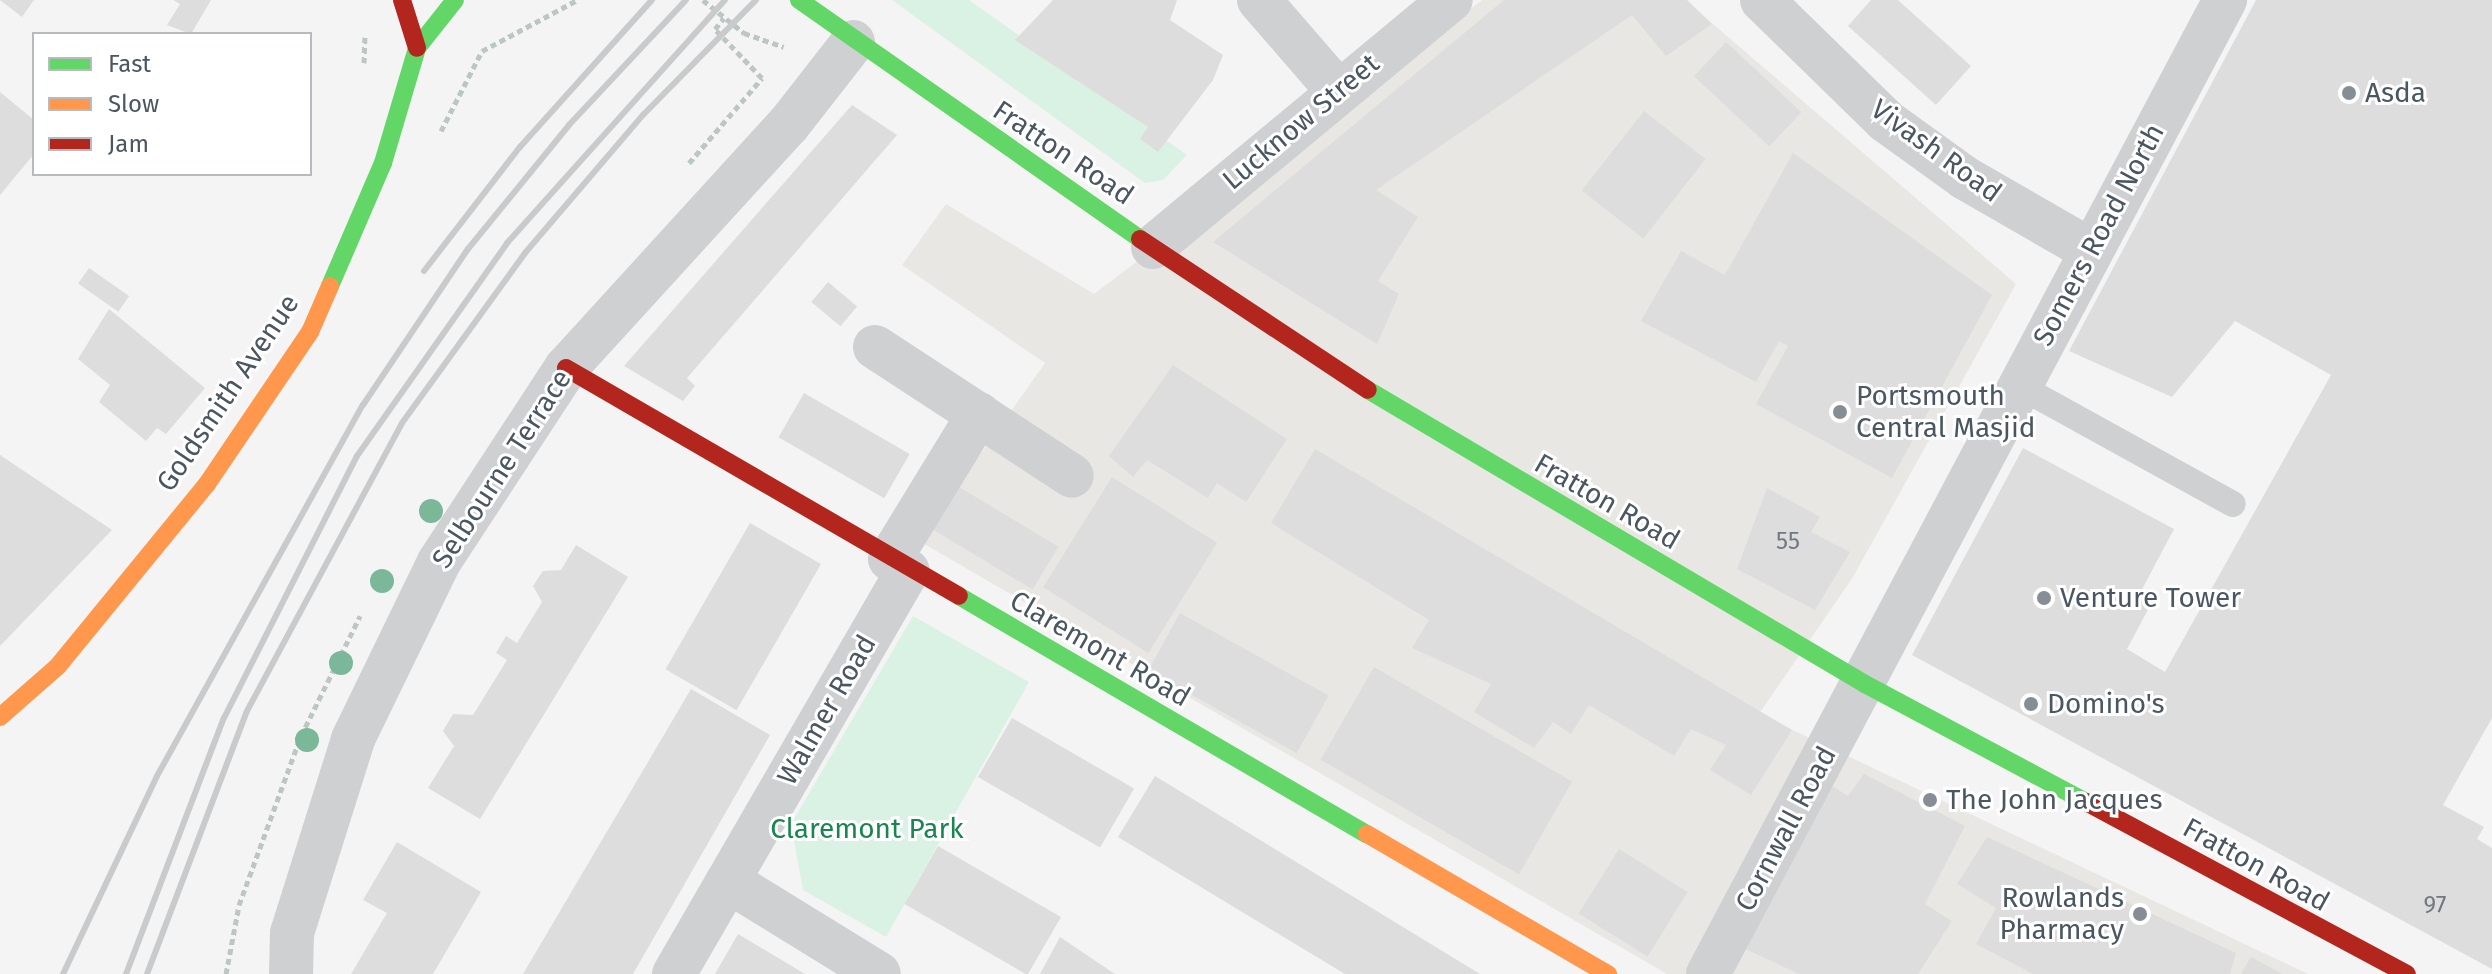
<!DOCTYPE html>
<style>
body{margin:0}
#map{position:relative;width:2492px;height:974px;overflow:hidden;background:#f4f4f4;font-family:"Fira Sans",sans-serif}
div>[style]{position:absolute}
.commercial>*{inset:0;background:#e8e7e3}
.green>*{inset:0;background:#d9f2e3}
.building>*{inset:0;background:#ddddde;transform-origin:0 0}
.path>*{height:5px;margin-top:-2.5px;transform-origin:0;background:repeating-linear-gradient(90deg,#bcc7c4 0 6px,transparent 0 10px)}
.lane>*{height:26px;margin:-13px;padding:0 13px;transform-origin:13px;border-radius:13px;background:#ced0d2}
.street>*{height:44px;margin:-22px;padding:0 22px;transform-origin:22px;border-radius:22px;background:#ced0d2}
.fast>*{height:18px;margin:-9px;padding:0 9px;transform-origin:9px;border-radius:9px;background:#63d668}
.slow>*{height:18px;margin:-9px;padding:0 9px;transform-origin:9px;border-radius:9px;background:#ff974d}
.jam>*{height:18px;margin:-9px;padding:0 9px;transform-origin:9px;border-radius:9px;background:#b3261e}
.rail>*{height:6px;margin:-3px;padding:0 3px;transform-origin:3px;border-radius:3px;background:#c9cacc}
.trees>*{width:24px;height:24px;margin:-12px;border-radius:50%;background:#7ab899}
.dots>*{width:22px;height:22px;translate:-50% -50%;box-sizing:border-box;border:4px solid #fff;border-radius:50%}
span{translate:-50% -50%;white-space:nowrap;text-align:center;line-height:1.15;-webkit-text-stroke:6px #fff;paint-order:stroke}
.number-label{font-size:24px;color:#707881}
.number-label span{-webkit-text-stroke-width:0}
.poi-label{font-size:28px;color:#4a5661}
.left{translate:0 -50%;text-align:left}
.right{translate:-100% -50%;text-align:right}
.street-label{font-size:28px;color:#4a5661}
.park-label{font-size:28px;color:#17864f}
.legend{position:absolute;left:32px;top:32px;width:280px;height:144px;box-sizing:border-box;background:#fff;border:2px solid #b7bbc0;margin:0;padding:10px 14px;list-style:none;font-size:24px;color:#4a5661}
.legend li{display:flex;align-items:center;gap:16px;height:40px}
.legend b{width:40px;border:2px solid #b7bbc0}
</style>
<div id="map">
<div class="commercial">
<i style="clip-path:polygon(1482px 0,1685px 0,2016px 284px,1853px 577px,1759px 714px,2308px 974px,1667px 974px,919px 541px,1045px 363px,902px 265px,946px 204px,1094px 294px)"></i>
</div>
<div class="green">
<i style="clip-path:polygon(892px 0,969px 0,1187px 155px,1163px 180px,1145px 183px)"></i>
<i style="clip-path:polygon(913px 616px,1029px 682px,886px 937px,803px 890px,791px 824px)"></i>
</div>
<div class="building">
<i style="clip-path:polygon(0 0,34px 0,22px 17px)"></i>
<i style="clip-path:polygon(173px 0,211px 0,191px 34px,167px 25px,180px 4px)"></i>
<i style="clip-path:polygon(1053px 0,1177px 0,1170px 20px,1223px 55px,1213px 80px,1158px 152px,1140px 139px,1148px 127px,1015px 40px)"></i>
<i style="clip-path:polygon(1504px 0,1687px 0,1712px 24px,1666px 56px,1632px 15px,1376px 190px,1418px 217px,1378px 281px,1399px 294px,1377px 344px,1213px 242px)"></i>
<i style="clip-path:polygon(1871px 0,1898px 0,1971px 66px,1936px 105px,1848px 26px)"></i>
<i style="clip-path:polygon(2256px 0,2492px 0,2492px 718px,2443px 805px,2484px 827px,2477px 839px,2492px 848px,2492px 969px,1912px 655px,2023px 448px,2174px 529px,2139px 595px,2152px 602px,2127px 649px,2165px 672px,2331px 375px,2235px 321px,2172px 397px,2069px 351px)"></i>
<i style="left:1726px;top:42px;width:103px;height:47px;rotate:43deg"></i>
<i style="clip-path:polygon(0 92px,34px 120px,34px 154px,0 195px)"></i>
<i style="clip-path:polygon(852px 105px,897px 135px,687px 378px,695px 386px,683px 401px,624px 366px)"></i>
<i style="left:1644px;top:111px;width:78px;height:101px;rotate:38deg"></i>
<i style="clip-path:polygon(1793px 153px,1992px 295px,1892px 478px,1756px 404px,1788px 346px,1779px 341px,1756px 382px,1641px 321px,1681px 251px,1725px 275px)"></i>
<i style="left:89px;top:268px;width:49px;height:19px;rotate:35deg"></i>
<i style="left:828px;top:282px;width:38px;height:26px;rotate:40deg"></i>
<i style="clip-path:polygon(109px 309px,205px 388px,166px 434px,157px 428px,146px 441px,99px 402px,110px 385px,78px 359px)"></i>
<i style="clip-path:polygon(1173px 365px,1287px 439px,1246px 502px,1217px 483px,1208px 498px,1147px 460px,1133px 477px,1109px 456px)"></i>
<i style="left:804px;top:393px;width:122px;height:51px;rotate:30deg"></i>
<i style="clip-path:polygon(1315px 449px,1792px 730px,1751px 795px,1710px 770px,1726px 745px,1691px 729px,1674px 756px,1589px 705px,1571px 734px,1553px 722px,1534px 748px,1474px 712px,1491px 684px,1412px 648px,1429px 620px,1271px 523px)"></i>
<i style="clip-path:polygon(0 455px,112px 530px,0 646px)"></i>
<i style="left:1112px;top:477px;width:124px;height:130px;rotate:32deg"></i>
<i style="left:959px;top:487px;width:116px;height:50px;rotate:31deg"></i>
<i style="clip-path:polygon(1767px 488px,1820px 517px,1811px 532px,1850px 552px,1815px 610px,1737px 569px)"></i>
<i style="left:750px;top:523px;width:82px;height:169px;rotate:30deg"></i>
<i style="clip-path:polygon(576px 545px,628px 577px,480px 819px,428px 788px,454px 746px,443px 731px,453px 714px,473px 715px,507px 660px,496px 653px,506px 636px,517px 643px,542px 602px,533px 586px,543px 571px,561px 570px)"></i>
<i style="left:1180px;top:613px;width:170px;height:66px;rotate:29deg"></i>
<i style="left:1374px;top:667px;width:229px;height:107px;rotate:30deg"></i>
<i style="clip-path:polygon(691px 689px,770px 735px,633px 974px,523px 974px)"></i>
<i style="left:1012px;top:718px;width:141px;height:68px;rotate:30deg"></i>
<i style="clip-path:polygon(1864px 774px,1965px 826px,1925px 904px,1952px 921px,1918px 974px,1799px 974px,1735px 944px,1829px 784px,1848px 796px)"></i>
<i style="clip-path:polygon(1155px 776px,1480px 974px,1345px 974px,1118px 837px)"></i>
<i style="clip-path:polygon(1987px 837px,2236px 953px,2230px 974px,2033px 974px,1976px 944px,1996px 908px,1957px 884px)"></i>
<i style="clip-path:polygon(397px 842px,481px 892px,433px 974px,351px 974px,387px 913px,363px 900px)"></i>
<i style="left:938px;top:846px;width:142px;height:67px;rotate:30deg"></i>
<i style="left:1619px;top:849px;width:81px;height:76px;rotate:32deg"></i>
<i style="clip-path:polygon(738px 934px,805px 974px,715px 974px)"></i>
<i style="clip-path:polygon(1060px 937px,1115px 974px,1040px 974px)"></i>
<i style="clip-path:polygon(2251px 957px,2283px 974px,2241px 974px)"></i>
</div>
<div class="path">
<i style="left:703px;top:0;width:53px;rotate:38.8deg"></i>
<i style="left:744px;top:33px;width:42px;rotate:19.3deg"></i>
<i style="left:364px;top:63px;width:26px;rotate:-88deg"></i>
<i style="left:441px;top:131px;width:90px;rotate:-62.9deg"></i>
<i style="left:482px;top:51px;width:108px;rotate:-28.2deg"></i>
<i style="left:689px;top:163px;width:112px;rotate:-49.3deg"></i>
<i style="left:762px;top:78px;width:68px;rotate:-133.8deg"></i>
<i style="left:715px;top:29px;width:14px;rotate:-51deg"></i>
<i style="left:226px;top:974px;width:70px;rotate:-79.3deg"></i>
<i style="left:239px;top:905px;width:180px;rotate:-69.9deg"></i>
<i style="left:301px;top:736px;width:134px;rotate:-63.8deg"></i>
</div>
<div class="lane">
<i style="left:2019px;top:386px;width:244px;rotate:28.9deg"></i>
</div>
<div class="street">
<i style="left:1259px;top:0;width:119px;rotate:49.1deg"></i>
<i style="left:1762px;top:0;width:173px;rotate:44.3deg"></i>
<i style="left:1886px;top:121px;width:97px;rotate:35.8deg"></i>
<i style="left:1965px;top:178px;width:144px;rotate:29.9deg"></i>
<i style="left:1153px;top:247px;width:387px;rotate:-39.7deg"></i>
<i style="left:875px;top:347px;width:235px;rotate:33.2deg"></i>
<i style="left:890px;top:559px;width:170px;rotate:-58.5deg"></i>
<i style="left:728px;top:881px;width:177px;rotate:31.6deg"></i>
<i style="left:291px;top:974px;width:41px;rotate:-88.6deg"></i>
<i style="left:292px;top:933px;width:203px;rotate:-72.5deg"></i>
<i style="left:353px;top:739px;width:197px;rotate:-64.1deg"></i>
<i style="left:439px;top:562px;width:232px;rotate:-56.8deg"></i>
<i style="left:566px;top:368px;width:331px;rotate:-47.6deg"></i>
<i style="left:789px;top:124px;width:104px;rotate:-52deg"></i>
<i style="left:674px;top:974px;width:466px;rotate:-59.9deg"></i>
<i style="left:1708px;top:974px;width:1103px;rotate:-62.04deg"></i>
</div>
<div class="fast">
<i style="left:799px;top:0;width:416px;rotate:35deg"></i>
<i style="left:330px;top:286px;width:134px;rotate:-66.7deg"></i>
<i style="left:383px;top:163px;width:120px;rotate:-73.5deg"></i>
<i style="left:417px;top:48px;width:61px;rotate:-51.6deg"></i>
<i style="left:1368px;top:390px;width:577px;rotate:30.61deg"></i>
<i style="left:1865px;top:684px;width:251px;rotate:28.1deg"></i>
<i style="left:959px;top:596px;width:472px;rotate:30.3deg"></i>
</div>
<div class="slow">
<i style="left:0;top:717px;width:77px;rotate:-41.3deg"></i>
<i style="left:58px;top:666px;width:235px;rotate:-50.7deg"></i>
<i style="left:207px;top:484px;width:184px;rotate:-55.9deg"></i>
<i style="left:310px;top:332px;width:50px;rotate:-66.5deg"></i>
<i style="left:1367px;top:834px;width:279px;rotate:30.2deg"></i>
</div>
<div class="jam">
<i style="left:402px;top:0;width:50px;rotate:72.6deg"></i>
<i style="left:1140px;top:239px;width:273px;rotate:33.5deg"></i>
<i style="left:566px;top:368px;width:454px;rotate:30.1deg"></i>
<i style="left:2086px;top:802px;width:364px;rotate:28.2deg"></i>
</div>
<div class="rail">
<i style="left:424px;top:271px;width:157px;rotate:-52.3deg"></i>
<i style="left:520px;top:147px;width:198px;rotate:-48.1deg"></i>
<i style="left:63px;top:974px;width:219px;rotate:-64.6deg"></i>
<i style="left:157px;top:776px;width:424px;rotate:-61deg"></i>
<i style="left:363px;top:405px;width:188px;rotate:-56.1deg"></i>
<i style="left:468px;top:249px;width:160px;rotate:-50.8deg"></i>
<i style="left:569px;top:125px;width:171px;rotate:-46.9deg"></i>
<i style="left:126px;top:974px;width:274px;rotate:-69.1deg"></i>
<i style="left:224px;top:718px;width:294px;rotate:-63.1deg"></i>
<i style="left:357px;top:456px;width:261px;rotate:-54.8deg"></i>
<i style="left:507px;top:243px;width:326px;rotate:-48.1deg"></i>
<i style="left:147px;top:974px;width:281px;rotate:-69.2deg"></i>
<i style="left:247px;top:711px;width:327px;rotate:-61.7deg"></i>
<i style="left:402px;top:423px;width:210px;rotate:-54.1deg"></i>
<i style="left:525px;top:253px;width:182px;rotate:-49.5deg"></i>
<i style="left:643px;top:115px;width:161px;rotate:-45.5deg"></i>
</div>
<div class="trees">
<i style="left:431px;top:511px"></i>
<i style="left:382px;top:581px"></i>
<i style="left:341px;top:663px"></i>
<i style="left:307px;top:740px"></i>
</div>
<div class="dots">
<i style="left:2349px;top:93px;background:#868d94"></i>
<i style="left:1840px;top:412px;background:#868d94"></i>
<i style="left:2044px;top:598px;background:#868d94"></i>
<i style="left:2031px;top:704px;background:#868d94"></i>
<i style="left:1930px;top:800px;background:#868d94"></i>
<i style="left:2140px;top:914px;background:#868d94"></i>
</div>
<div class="number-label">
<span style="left:1788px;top:542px">55</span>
<span style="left:2435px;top:906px">97</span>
</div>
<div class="poi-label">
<span class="left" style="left:2365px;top:93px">Asda</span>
<span class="left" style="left:1856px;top:412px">Portsmouth<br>Central Masjid</span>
<span class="left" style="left:2060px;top:598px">Venture Tower</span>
<span class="left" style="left:2047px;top:704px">Domino's</span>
<span class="left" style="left:1946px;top:800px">The John Jacques</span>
<span class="right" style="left:2124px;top:914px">Rowlands<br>Pharmacy</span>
</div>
<div class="street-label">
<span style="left:1301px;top:122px;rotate:-40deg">Lucknow Street</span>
<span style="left:1936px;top:151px;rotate:36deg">Vivash Road</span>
<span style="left:1063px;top:153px;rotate:34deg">Fratton Road</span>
<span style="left:2099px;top:235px;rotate:-62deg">Somers Road North</span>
<span style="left:228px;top:393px;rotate:-56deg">Goldsmith Avenue</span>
<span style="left:502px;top:469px;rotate:-57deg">Selbourne Terrace</span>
<span style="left:1607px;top:502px;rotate:30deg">Fratton Road</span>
<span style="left:1100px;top:649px;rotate:30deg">Claremont Road</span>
<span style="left:827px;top:710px;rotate:-60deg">Walmer Road</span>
<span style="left:1786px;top:829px;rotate:-62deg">Cornwall Road</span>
<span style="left:2256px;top:865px;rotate:29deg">Fratton Road</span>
</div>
<div class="park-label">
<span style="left:867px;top:829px">Claremont Park</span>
</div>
<ul class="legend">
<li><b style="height:10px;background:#63d668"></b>Fast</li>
<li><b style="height:10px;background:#ff974d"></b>Slow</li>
<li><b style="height:10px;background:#b3261e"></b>Jam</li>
</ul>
</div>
